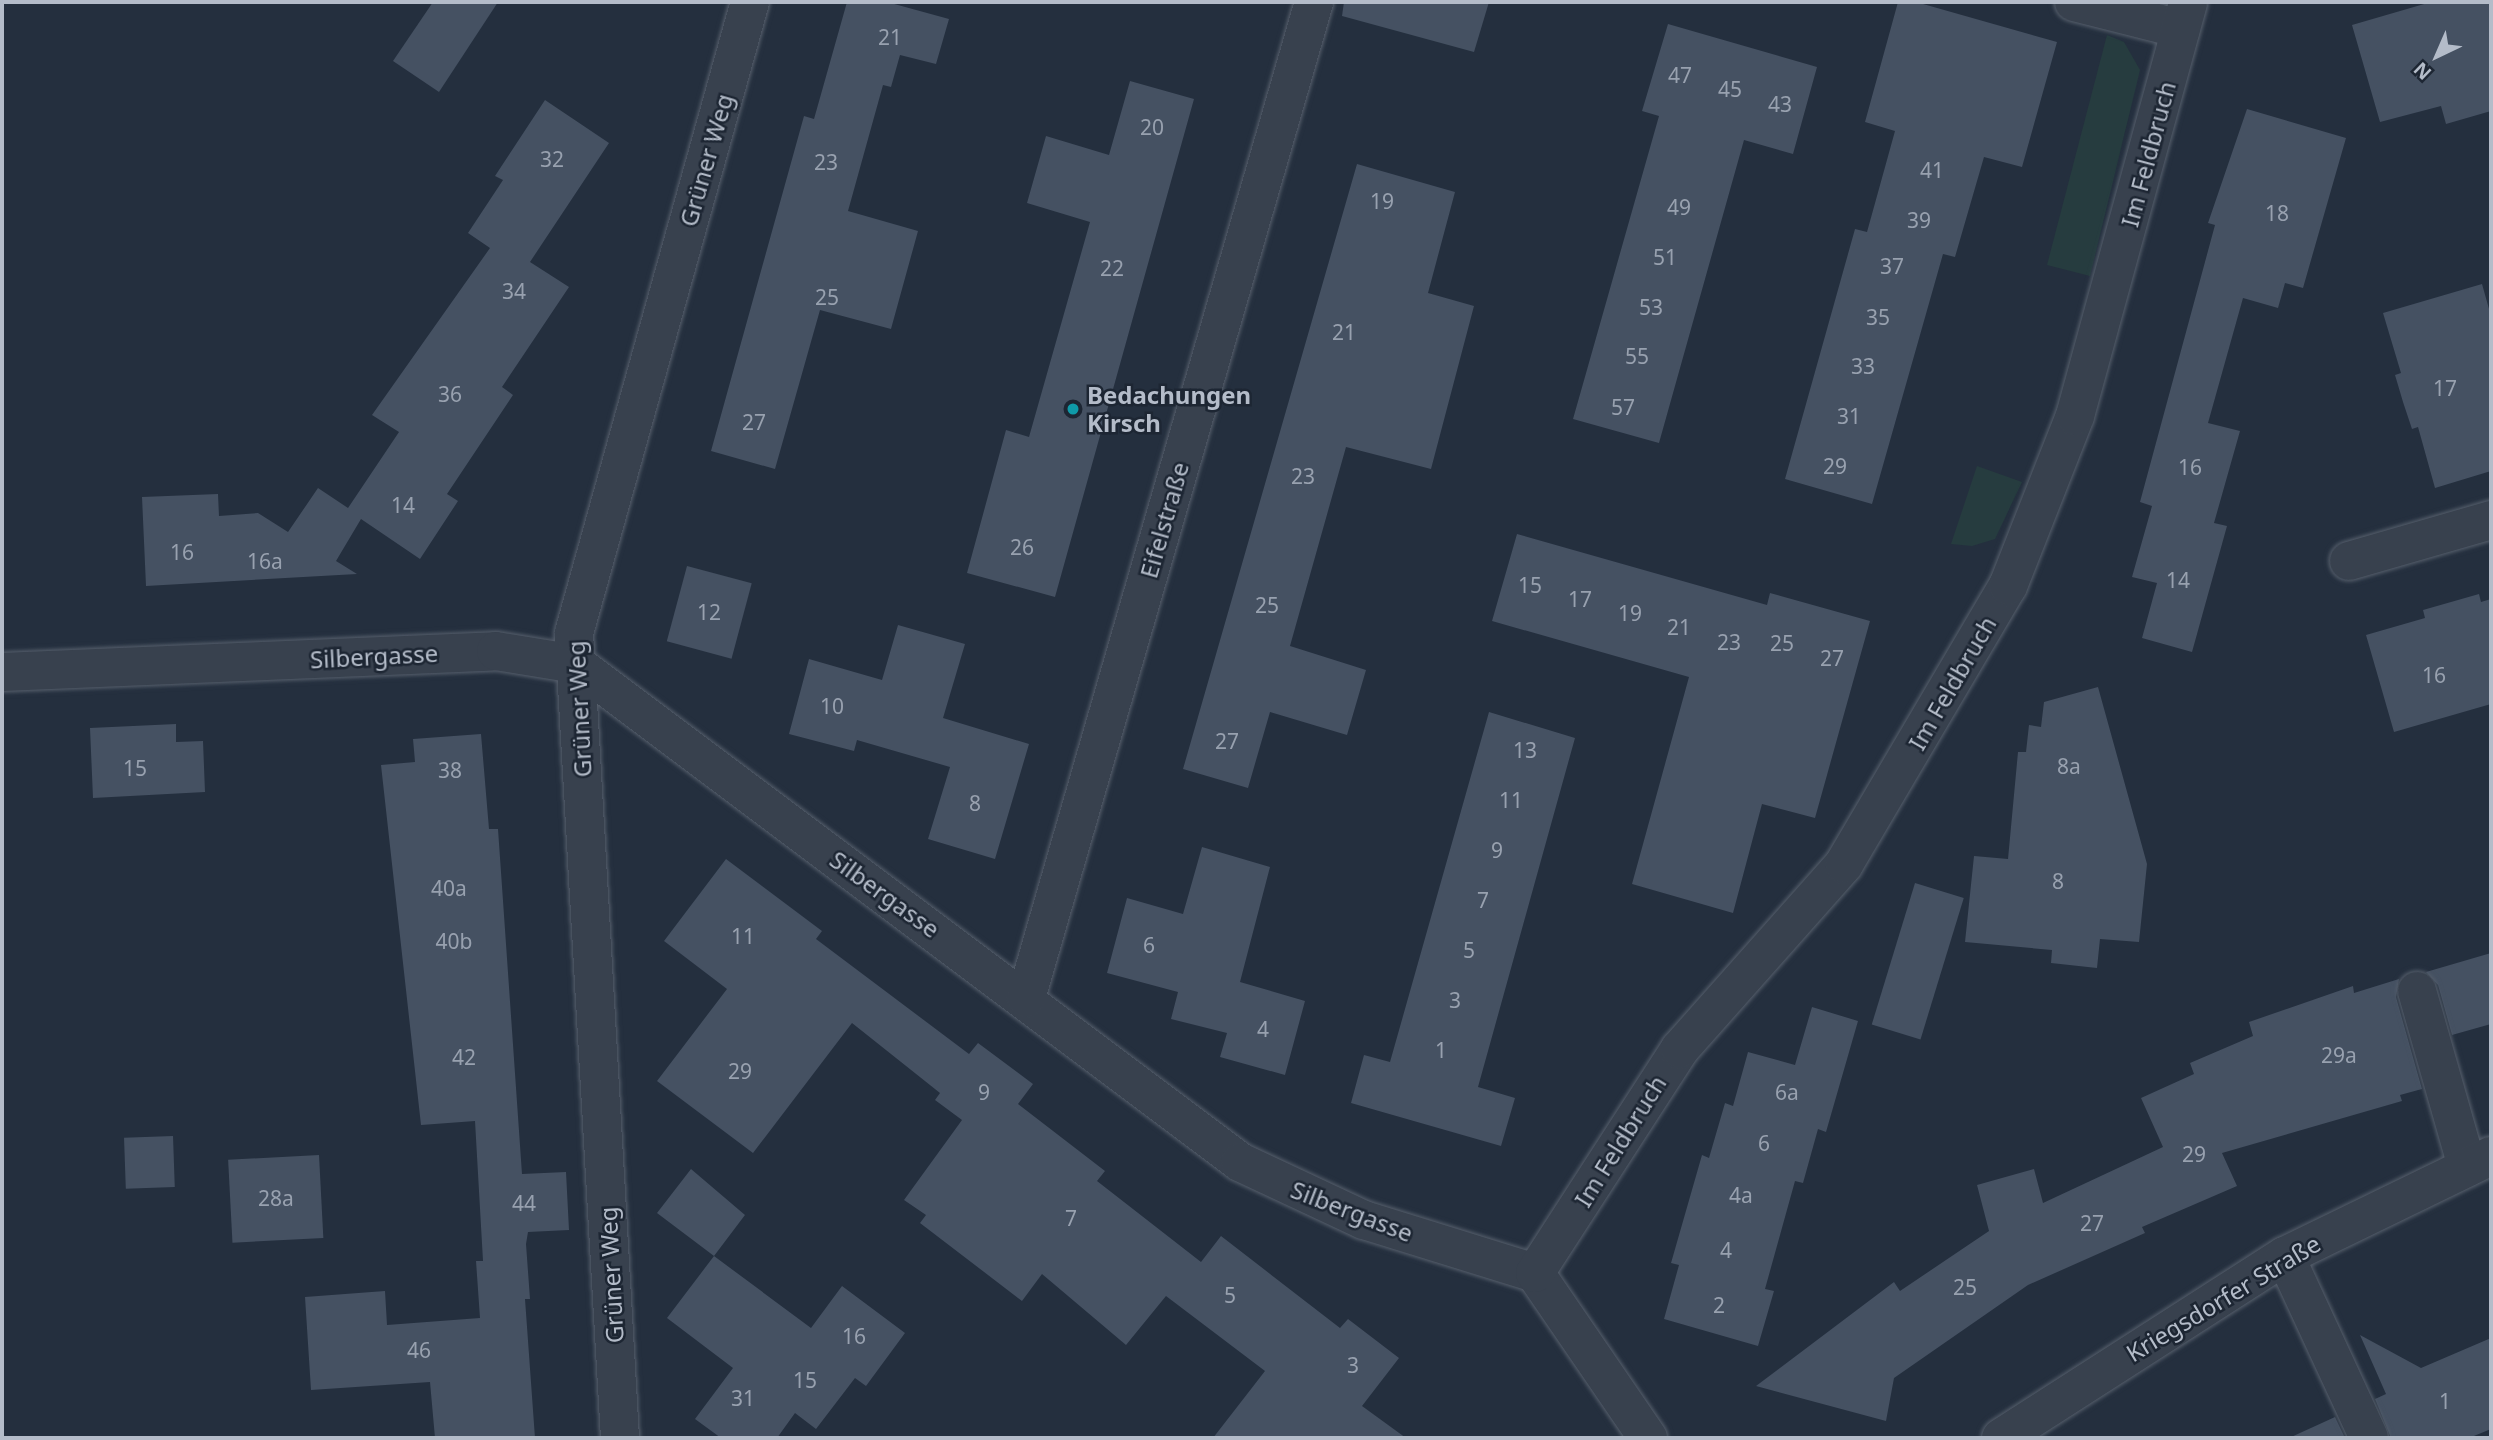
<!DOCTYPE html>
<meta charset="utf-8">
<style>
body{margin:0}
#map{position:relative;width:2493px;height:1440px;overflow:hidden;background:#242f3e;font-family:"Noto Sans",sans-serif}
div>[style]{position:absolute}
.green>*{inset:0;background:#263c3f}
.building>*{inset:0;background:#455162;transform-origin:0 0}
.roads{filter:drop-shadow(0 0 2px #565f6c) drop-shadow(0 0 2px #565f6c)}
.minor>*{height:38px;margin:-19px;padding:0 19px;transform-origin:19px;border-radius:19px;background:#38414e}
.dots>*{width:19px;height:19px;translate:-50% -50%;box-sizing:border-box;border:4px solid #1d2633;border-radius:50%}
span{translate:-50% -50%;white-space:nowrap;text-align:center;line-height:1.15;-webkit-text-stroke:5px #1d2633;paint-order:stroke}
.number-label{font-size:21px;color:#98a1af}
.number-label span{-webkit-text-stroke-width:0}
.street-label{font-size:24px;color:#b4bcc9}
.poi-label{font-size:24px;color:#b4bcc9;font-weight:700}
.left{translate:0 -50%;text-align:left}
.frame{position:absolute;inset:0;border:4px solid #b4bcc9;pointer-events:none}
.north{position:absolute;left:2402px;top:21px;width:70px;height:70px;-webkit-text-stroke:5px #1d2633;paint-order:stroke;rotate:224deg;font-size:19px;font-weight:700;line-height:28px;text-align:center;color:#b4bcc9}
.north::after{content:'';display:block;margin:auto;width:24px;height:32px;background:#b4bcc9;clip-path:polygon(50% 0,100% 100%,50% 72%,0 100%)}
</style>
<div id="map">
<div class="green">
<i style="clip-path:polygon(2107px 35px,2124px 42px,2140px 70px,2090px 276px,2047px 265px)"></i>
<i style="clip-path:polygon(1977px 466px,2022px 482px,1995px 539px,1972px 546px,1951px 544px)"></i>
</div>
<div class="building">
<i style="clip-path:polygon(433px 2px,498px 2px,439px 92px,393px 61px)"></i>
<i style="clip-path:polygon(847px 2px,887px 2px,949px 19px,936px 64px,900px 55px,891px 87px,883px 85px,848px 211px,918px 231px,891px 329px,820px 310px,775px 469px,711px 451px,804px 116px,814px 119px)"></i>
<i style="clip-path:polygon(1344px 2px,1489px 2px,1474px 52px,1342px 16px)"></i>
<i style="clip-path:polygon(1898px 2px,1916px 2px,2057px 42px,2022px 167px,1984px 157px,1955px 257px,1943px 254px,1872px 504px,1785px 479px,1855px 229px,1867px 232px,1895px 131px,1865px 122px)"></i>
<i style="clip-path:polygon(2431px 2px,2491px 2px,2491px 111px,2446px 124px,2441px 106px,2380px 122px,2352px 25px)"></i>
<i style="clip-path:polygon(1668px 24px,1817px 67px,1793px 154px,1744px 140px,1659px 443px,1573px 419px,1659px 116px,1642px 111px)"></i>
<i style="clip-path:polygon(1130px 81px,1194px 99px,1055px 597px,967px 573px,1006px 430px,1029px 437px,1090px 222px,1027px 203px,1046px 136px,1109px 155px)"></i>
<i style="clip-path:polygon(545px 100px,609px 143px,530px 262px,569px 287px,502px 387px,513px 395px,447px 494px,458px 501px,420px 559px,361px 519px,336px 561px,357px 574px,146px 586px,142px 497px,218px 494px,219px 516px,258px 513px,288px 532px,318px 488px,348px 508px,399px 432px,372px 415px,490px 248px,468px 233px,503px 180px,495px 176px)"></i>
<i style="clip-path:polygon(2247px 109px,2346px 138px,2303px 288px,2285px 283px,2278px 308px,2243px 298px,2208px 423px,2240px 431px,2214px 523px,2227px 526px,2192px 652px,2142px 638px,2157px 583px,2132px 577px,2152px 506px,2140px 502px,2215px 225px,2208px 223px)"></i>
<i style="clip-path:polygon(1357px 164px,1455px 192px,1428px 293px,1474px 306px,1431px 469px,1346px 447px,1290px 646px,1366px 670px,1347px 735px,1270px 712px,1248px 788px,1183px 769px)"></i>
<i style="clip-path:polygon(2482px 284px,2491px 316px,2491px 471px,2435px 488px,2418px 427px,2412px 429px,2403px 402px,2395px 375px,2401px 373px,2383px 313px)"></i>
<i style="clip-path:polygon(1517px 534px,1767px 605px,1770px 593px,1870px 621px,1815px 818px,1762px 804px,1733px 913px,1632px 884px,1689px 677px,1492px 621px)"></i>
<i style="left:687px;top:566px;width:67px;height:78px;rotate:15deg"></i>
<i style="clip-path:polygon(2479px 594px,2481px 602px,2491px 599px,2491px 704px,2394px 732px,2366px 635px,2425px 618px,2423px 610px)"></i>
<i style="clip-path:polygon(898px 625px,965px 644px,943px 718px,1029px 744px,995px 859px,928px 839px,950px 767px,857px 740px,854px 751px,789px 734px,809px 659px,882px 680px)"></i>
<i style="clip-path:polygon(2098px 687px,2147px 864px,2139px 942px,2100px 939px,2097px 968px,2051px 963px,2052px 950px,1965px 942px,1974px 856px,2008px 859px,2018px 752px,2026px 752px,2029px 725px,2041px 727px,2044px 702px)"></i>
<i style="clip-path:polygon(1489px 712px,1575px 738px,1478px 1087px,1515px 1098px,1501px 1146px,1351px 1103px,1364px 1055px,1390px 1062px)"></i>
<i style="clip-path:polygon(176px 724px,176px 742px,203px 741px,205px 792px,93px 798px,90px 728px)"></i>
<i style="clip-path:polygon(481px 734px,489px 829px,498px 829px,522px 1174px,566px 1172px,569px 1230px,528px 1232px,526px 1244px,530px 1299px,525px 1299px,535px 1438px,435px 1438px,430px 1382px,311px 1390px,305px 1297px,385px 1291px,387px 1325px,480px 1318px,476px 1261px,483px 1261px,475px 1121px,421px 1125px,381px 765px,415px 762px,413px 739px)"></i>
<i style="clip-path:polygon(1202px 847px,1270px 867px,1240px 982px,1305px 1001px,1285px 1075px,1220px 1057px,1227px 1033px,1171px 1019px,1178px 992px,1107px 973px,1127px 898px,1183px 914px)"></i>
<i style="clip-path:polygon(726px 859px,822px 931px,816px 939px,969px 1054px,978px 1043px,1033px 1084px,1018px 1104px,1105px 1171px,1097px 1181px,1201px 1262px,1221px 1236px,1340px 1328px,1348px 1319px,1399px 1358px,1362px 1406px,1406px 1438px,1213px 1438px,1265px 1371px,1166px 1296px,1126px 1345px,1042px 1274px,1022px 1301px,920px 1223px,926px 1215px,904px 1200px,962px 1120px,935px 1100px,940px 1093px,852px 1023px,753px 1153px,657px 1081px,727px 989px,664px 941px)"></i>
<i style="left:1915px;top:883px;width:51px;height:148px;rotate:17deg"></i>
<i style="clip-path:polygon(2491px 953px,2491px 1024px,2452px 1035px,2438px 985px,2426px 972px)"></i>
<i style="clip-path:polygon(2399px 979px,2396px 997px,2422px 1089px,2400px 1095px,2402px 1101px,2222px 1153px,2237px 1186px,2142px 1227px,2145px 1233px,2028px 1285px,1894px 1378px,1886px 1421px,1756px 1386px,1894px 1282px,1900px 1291px,1989px 1231px,1977px 1185px,2034px 1169px,2043px 1203px,2163px 1147px,2141px 1098px,2194px 1074px,2190px 1063px,2253px 1036px,2249px 1022px,2353px 986px,2354px 993px)"></i>
<i style="clip-path:polygon(1812px 1007px,1858px 1021px,1826px 1132px,1818px 1129px,1803px 1183px,1795px 1181px,1765px 1289px,1774px 1291px,1758px 1346px,1664px 1319px,1679px 1265px,1671px 1263px,1702px 1155px,1709px 1158px,1725px 1103px,1733px 1106px,1748px 1052px,1795px 1065px)"></i>
<i style="left:173px;top:1136px;width:51px;height:49px;rotate:88deg"></i>
<i style="left:319px;top:1155px;width:83px;height:91px;rotate:87deg"></i>
<i style="clip-path:polygon(691px 1169px,745px 1215px,714px 1256px,811px 1328px,842px 1286px,905px 1333px,866px 1386px,855px 1378px,816px 1429px,795px 1413px,777px 1438px,721px 1438px,695px 1419px,733px 1368px,667px 1318px,714px 1256px,657px 1213px)"></i>
<i style="clip-path:polygon(2360px 1335px,2421px 1368px,2491px 1338px,2491px 1429px,2469px 1438px,2391px 1438px,2375px 1399px,2386px 1394px)"></i>
<i style="clip-path:polygon(2335px 1417px,2345px 1438px,2289px 1438px)"></i>
</div>
<div class="roads">
<div class="minor">
<i style="left:2074px;top:2px;width:110px;rotate:14.2deg"></i>
<i style="left:2349px;top:561px;width:148px;rotate:-16.1deg"></i>
<i style="left:2px;top:672px;width:494px;rotate:-2.4deg"></i>
<i style="left:496px;top:651px;width:81px;rotate:9.2deg"></i>
<i style="left:576px;top:664px;width:830px;rotate:36.87deg"></i>
<i style="left:1240px;top:1162px;width:137px;rotate:25.1deg"></i>
<i style="left:1364px;top:1220px;width:179px;rotate:17.2deg"></i>
<i style="left:1535px;top:1273px;width:200px;rotate:55.6deg"></i>
<i style="left:2417px;top:991px;width:183px;rotate:74.1deg"></i>
<i style="left:1026px;top:998px;width:1037px;rotate:-73.87deg"></i>
<i style="left:2285px;top:1256px;width:200px;rotate:65.2deg"></i>
<i style="left:1535px;top:1273px;width:267px;rotate:-57.1deg"></i>
<i style="left:1680px;top:1049px;width:247px;rotate:-48.4deg"></i>
<i style="left:1844px;top:864px;width:323px;rotate:-59.5deg"></i>
<i style="left:2008px;top:586px;width:183px;rotate:-68.5deg"></i>
<i style="left:2075px;top:416px;width:429px;rotate:-74.7deg"></i>
<i style="left:620px;top:1438px;width:806px;rotate:-93.27deg"></i>
<i style="left:574px;top:633px;width:655px;rotate:-74.42deg"></i>
<i style="left:2001px;top:1438px;width:337px;rotate:-32.7deg"></i>
<i style="left:2285px;top:1256px;width:229px;rotate:-25.9deg"></i>
</div>
</div>
<div class="dots">
<i style="left:1073px;top:409px;background:#0f9aa8"></i>
</div>
<div class="number-label">
<span style="left:890px;top:37px">21</span>
<span style="left:1680px;top:75px">47</span>
<span style="left:1730px;top:89px">45</span>
<span style="left:1780px;top:104px">43</span>
<span style="left:1152px;top:127px">20</span>
<span style="left:552px;top:159px">32</span>
<span style="left:826px;top:162px">23</span>
<span style="left:1932px;top:170px">41</span>
<span style="left:1382px;top:201px">19</span>
<span style="left:1679px;top:207px">49</span>
<span style="left:2277px;top:213px">18</span>
<span style="left:1919px;top:220px">39</span>
<span style="left:1665px;top:257px">51</span>
<span style="left:1892px;top:266px">37</span>
<span style="left:1112px;top:268px">22</span>
<span style="left:514px;top:291px">34</span>
<span style="left:827px;top:297px">25</span>
<span style="left:1651px;top:307px">53</span>
<span style="left:1878px;top:317px">35</span>
<span style="left:1344px;top:332px">21</span>
<span style="left:1637px;top:356px">55</span>
<span style="left:1863px;top:366px">33</span>
<span style="left:2445px;top:388px">17</span>
<span style="left:450px;top:394px">36</span>
<span style="left:1623px;top:407px">57</span>
<span style="left:1849px;top:416px">31</span>
<span style="left:754px;top:422px">27</span>
<span style="left:1835px;top:466px">29</span>
<span style="left:2190px;top:467px">16</span>
<span style="left:1303px;top:476px">23</span>
<span style="left:403px;top:505px">14</span>
<span style="left:1022px;top:547px">26</span>
<span style="left:182px;top:552px">16</span>
<span style="left:265px;top:561px">16a</span>
<span style="left:2178px;top:580px">14</span>
<span style="left:1530px;top:585px">15</span>
<span style="left:1580px;top:599px">17</span>
<span style="left:1267px;top:605px">25</span>
<span style="left:709px;top:612px">12</span>
<span style="left:1630px;top:613px">19</span>
<span style="left:1679px;top:627px">21</span>
<span style="left:1729px;top:642px">23</span>
<span style="left:1782px;top:643px">25</span>
<span style="left:1832px;top:658px">27</span>
<span style="left:2434px;top:675px">16</span>
<span style="left:832px;top:706px">10</span>
<span style="left:1227px;top:741px">27</span>
<span style="left:1525px;top:750px">13</span>
<span style="left:2069px;top:766px">8a</span>
<span style="left:135px;top:768px">15</span>
<span style="left:450px;top:770px">38</span>
<span style="left:1511px;top:800px">11</span>
<span style="left:975px;top:803px">8</span>
<span style="left:1497px;top:850px">9</span>
<span style="left:2058px;top:881px">8</span>
<span style="left:449px;top:888px">40a</span>
<span style="left:1483px;top:900px">7</span>
<span style="left:743px;top:936px">11</span>
<span style="left:454px;top:941px">40b</span>
<span style="left:1149px;top:945px">6</span>
<span style="left:1469px;top:950px">5</span>
<span style="left:1455px;top:1000px">3</span>
<span style="left:1263px;top:1029px">4</span>
<span style="left:1441px;top:1050px">1</span>
<span style="left:2339px;top:1055px">29a</span>
<span style="left:464px;top:1057px">42</span>
<span style="left:740px;top:1071px">29</span>
<span style="left:984px;top:1092px">9</span>
<span style="left:1787px;top:1092px">6a</span>
<span style="left:1764px;top:1143px">6</span>
<span style="left:2194px;top:1154px">29</span>
<span style="left:1741px;top:1195px">4a</span>
<span style="left:276px;top:1198px">28a</span>
<span style="left:524px;top:1203px">44</span>
<span style="left:1071px;top:1218px">7</span>
<span style="left:2092px;top:1223px">27</span>
<span style="left:1726px;top:1250px">4</span>
<span style="left:1965px;top:1287px">25</span>
<span style="left:1230px;top:1295px">5</span>
<span style="left:1719px;top:1305px">2</span>
<span style="left:854px;top:1336px">16</span>
<span style="left:419px;top:1350px">46</span>
<span style="left:1353px;top:1365px">3</span>
<span style="left:805px;top:1380px">15</span>
<span style="left:743px;top:1398px">31</span>
<span style="left:2445px;top:1401px">1</span>
</div>
<div class="street-label">
<span style="left:2148px;top:154px;rotate:-75deg">Im Feldbruch</span>
<span style="left:706px;top:160px;rotate:-74deg">Grüner Weg</span>
<span style="left:1164px;top:520px;rotate:-74deg">Eifelstraße</span>
<span style="left:374px;top:656px;rotate:-3deg">Silbergasse</span>
<span style="left:1952px;top:683px;rotate:-60deg">Im Feldbruch</span>
<span style="left:579px;top:709px;rotate:-93deg">Grüner Weg</span>
<span style="left:885px;top:894px;rotate:36deg">Silbergasse</span>
<span style="left:1620px;top:1141px;rotate:-58deg">Im Feldbruch</span>
<span style="left:1352px;top:1211px;rotate:21deg">Silbergasse</span>
<span style="left:611px;top:1275px;rotate:-93deg">Grüner Weg</span>
<span style="left:2223px;top:1298px;rotate:-31deg">Kriegsdorfer Straße</span>
</div>
<div class="poi-label">
<span class="left" style="left:1087px;top:409px">Bedachungen<br>Kirsch</span>
</div>
<div class="frame"></div>
<div class="north">N</div>
</div>
